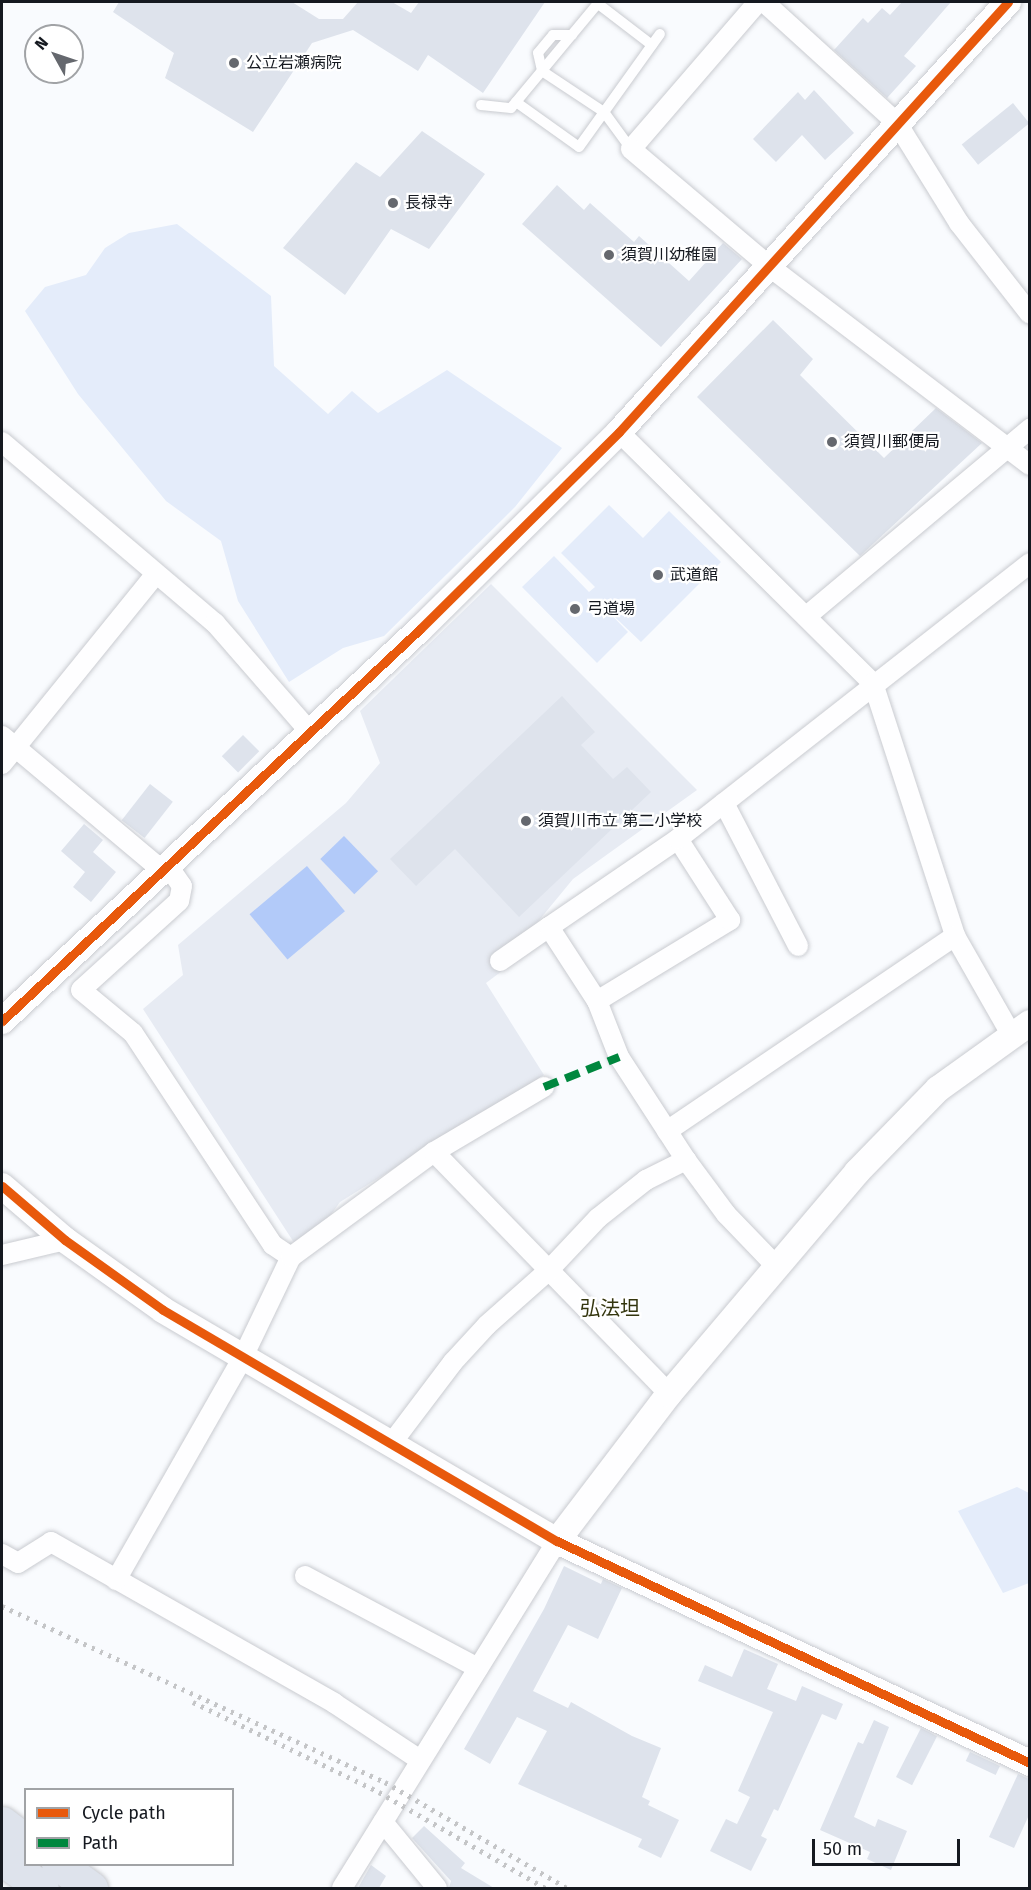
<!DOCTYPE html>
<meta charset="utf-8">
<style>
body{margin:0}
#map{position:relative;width:1031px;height:1890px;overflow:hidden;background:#f9fbfe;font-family:"Fira Sans","Noto Sans JP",sans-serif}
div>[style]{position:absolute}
.built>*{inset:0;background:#e7ebf3}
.green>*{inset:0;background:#e4ecfa}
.water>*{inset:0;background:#b2caf9;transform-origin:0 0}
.building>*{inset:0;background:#dee3ec;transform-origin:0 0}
.roads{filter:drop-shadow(0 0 2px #c9cbd0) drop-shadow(0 0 2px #c9cbd0)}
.service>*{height:10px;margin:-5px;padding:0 5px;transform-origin:5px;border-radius:5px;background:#fefeff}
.minor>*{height:20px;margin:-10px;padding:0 10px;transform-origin:10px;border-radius:10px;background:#fefeff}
.tertiary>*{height:26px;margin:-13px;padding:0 13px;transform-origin:13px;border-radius:13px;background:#fefeff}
.trunk>*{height:33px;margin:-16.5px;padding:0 16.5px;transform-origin:16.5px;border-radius:16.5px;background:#dee3ec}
.rail>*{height:4.5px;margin-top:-2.25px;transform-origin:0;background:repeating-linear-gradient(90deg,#c4c5c7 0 3px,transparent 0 9px)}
.quiet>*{height:8px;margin-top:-4px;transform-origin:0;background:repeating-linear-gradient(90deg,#00873e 0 15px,transparent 0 23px)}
.cycleway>*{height:9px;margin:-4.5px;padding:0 4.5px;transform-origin:4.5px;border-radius:4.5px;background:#e8590c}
.dots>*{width:16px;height:16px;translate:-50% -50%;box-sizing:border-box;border:3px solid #fff;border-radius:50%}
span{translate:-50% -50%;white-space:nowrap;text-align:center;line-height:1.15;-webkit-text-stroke:4.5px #fff;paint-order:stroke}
.poi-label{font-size:16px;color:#151920}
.left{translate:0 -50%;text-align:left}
.quarter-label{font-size:20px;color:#34360e}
.frame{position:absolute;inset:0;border:3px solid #151920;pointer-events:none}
.legend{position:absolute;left:24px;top:1788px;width:210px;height:78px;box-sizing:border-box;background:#fff;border:2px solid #a1a3a6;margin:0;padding:8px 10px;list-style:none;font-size:18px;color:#151920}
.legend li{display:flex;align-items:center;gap:12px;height:30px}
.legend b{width:30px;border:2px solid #a1a3a6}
.north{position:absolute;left:24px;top:24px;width:60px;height:60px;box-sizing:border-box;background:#fff;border:2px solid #a1a3a6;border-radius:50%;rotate:310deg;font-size:16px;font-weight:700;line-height:24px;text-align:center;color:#151920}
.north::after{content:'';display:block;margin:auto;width:21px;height:27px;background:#65686e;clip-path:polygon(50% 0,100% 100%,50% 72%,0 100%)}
.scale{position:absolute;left:812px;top:1839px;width:148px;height:27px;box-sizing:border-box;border:3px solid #151920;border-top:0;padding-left:8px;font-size:18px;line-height:21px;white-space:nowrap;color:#151920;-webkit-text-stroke:4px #fff;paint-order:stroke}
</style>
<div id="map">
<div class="built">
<i style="clip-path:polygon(491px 584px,697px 790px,573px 879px,536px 924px,491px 955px,502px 971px,486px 983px,544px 1075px,340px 1202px,302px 1255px,143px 1009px,183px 975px,178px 945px,346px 803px,380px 763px,360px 711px)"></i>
</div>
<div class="green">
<i style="clip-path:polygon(177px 224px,271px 296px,274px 366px,328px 414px,352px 391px,378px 413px,447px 370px,562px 448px,515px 507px,384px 636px,343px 648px,289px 682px,238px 601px,221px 541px,166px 501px,78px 394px,25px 311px,45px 287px,86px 275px,105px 248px,129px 233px)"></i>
<i style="clip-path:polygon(609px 505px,643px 538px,669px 511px,721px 562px,641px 642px,596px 599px,628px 632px,597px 663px,522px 587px,554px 556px,589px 592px,595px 587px,561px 553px)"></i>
<i style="clip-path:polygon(1017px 1487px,1029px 1493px,1029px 1583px,1003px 1593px,958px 1511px)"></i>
</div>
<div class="water">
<i style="left:344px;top:836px;width:49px;height:33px;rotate:46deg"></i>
<i style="left:307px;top:866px;width:59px;height:75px;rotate:50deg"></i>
</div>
<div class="building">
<i style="clip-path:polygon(119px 2px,292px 2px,319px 19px,343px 19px,358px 2px,392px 2px,411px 13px,419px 2px,545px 2px,483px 93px,428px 55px,418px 71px,353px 30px,312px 43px,253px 132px,165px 78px,174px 53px,113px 12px)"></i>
<i style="clip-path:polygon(902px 2px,951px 2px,904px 56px,916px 66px,887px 98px,834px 50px,863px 18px,868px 23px,882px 8px,890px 15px)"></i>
<i style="clip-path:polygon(814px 90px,854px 133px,825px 160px,802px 135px,776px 162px,753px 139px,798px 92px,805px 100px)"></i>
<i style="left:1013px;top:103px;width:26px;height:66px;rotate:51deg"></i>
<i style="clip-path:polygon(422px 131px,485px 174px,429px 249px,391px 229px,345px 295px,283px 248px,356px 162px,380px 177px)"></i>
<i style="clip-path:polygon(557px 185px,584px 210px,590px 203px,634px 242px,639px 236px,689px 281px,723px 243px,742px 259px,661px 347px,522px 224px)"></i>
<i style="clip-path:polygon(773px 320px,813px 359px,800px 375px,884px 458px,936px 408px,982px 443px,860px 556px,697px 397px)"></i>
<i style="clip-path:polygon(562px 696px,595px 732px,581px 745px,613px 779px,627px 767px,651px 792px,519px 917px,455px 849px,416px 886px,390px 859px)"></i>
<i style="left:243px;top:735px;width:23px;height:30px;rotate:45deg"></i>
<i style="left:150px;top:784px;width:29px;height:46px;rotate:38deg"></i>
<i style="clip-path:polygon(84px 824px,103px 840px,93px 852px,116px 872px,91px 902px,73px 887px,85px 872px,61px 851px)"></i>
<i style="clip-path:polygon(564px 1566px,601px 1584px,603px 1579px,622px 1588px,598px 1639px,568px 1625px,533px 1691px,568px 1708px,571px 1702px,632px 1736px,661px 1748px,642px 1797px,650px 1801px,648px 1805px,679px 1820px,661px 1858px,638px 1847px,642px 1839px,518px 1784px,547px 1731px,517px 1717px,490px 1764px,464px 1749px,544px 1609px)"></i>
<i style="clip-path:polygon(744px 1649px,778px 1664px,767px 1689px,796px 1701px,802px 1686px,843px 1704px,836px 1720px,822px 1714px,778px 1811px,774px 1809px,761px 1836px,767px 1839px,751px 1871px,710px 1851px,726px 1819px,737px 1824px,750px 1797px,738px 1791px,773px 1712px,698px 1681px,705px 1665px,732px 1677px)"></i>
<i style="clip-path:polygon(874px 1720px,889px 1727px,854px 1817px,875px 1827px,878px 1819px,907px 1831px,891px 1870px,867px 1859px,870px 1852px,820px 1830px,858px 1742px,863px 1744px)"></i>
<i style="left:921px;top:1728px;width:18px;height:55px;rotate:27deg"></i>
<i style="left:970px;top:1752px;width:33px;height:10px;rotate:25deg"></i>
<i style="clip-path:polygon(1018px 1774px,1029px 1779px,1029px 1815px,1014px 1848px,989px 1837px)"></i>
<i style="clip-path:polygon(424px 1826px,465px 1863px,461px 1868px,494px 1888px,449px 1888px,451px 1881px,412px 1838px)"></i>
<i style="clip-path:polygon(371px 1865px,386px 1876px,379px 1888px,358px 1888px)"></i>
</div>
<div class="roads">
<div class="service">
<i style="left:597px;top:3px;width:69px;rotate:37.4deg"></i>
<i style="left:572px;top:35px;width:19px;rotate:180deg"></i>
<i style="left:553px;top:35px;width:23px;rotate:130deg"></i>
<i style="left:538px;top:53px;width:18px;rotate:77deg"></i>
<i style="left:542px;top:71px;width:74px;rotate:33.5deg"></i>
<i style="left:604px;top:112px;width:46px;rotate:53.9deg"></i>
<i style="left:516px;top:102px;width:77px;rotate:35.5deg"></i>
<i style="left:579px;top:147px;width:139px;rotate:-54.4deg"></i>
<i style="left:481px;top:105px;width:30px;rotate:6deg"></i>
<i style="left:511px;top:108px;width:138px;rotate:-50.3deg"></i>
</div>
<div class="minor">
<i style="left:758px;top:2px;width:194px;rotate:130.8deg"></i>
<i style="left:631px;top:149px;width:182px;rotate:40.3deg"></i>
<i style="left:770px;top:267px;width:327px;rotate:37.3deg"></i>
<i style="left:764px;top:2px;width:180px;rotate:42.3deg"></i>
<i style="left:897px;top:123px;width:118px;rotate:58.2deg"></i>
<i style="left:959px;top:223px;width:115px;rotate:52deg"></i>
<i style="left:619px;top:432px;width:357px;rotate:44.7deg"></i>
<i style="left:873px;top:683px;width:266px;rotate:72deg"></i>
<i style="left:955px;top:936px;width:115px;rotate:60.3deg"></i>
<i style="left:2px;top:442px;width:280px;rotate:40.4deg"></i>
<i style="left:215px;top:623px;width:146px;rotate:48.9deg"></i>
<i style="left:808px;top:615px;width:290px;rotate:-40deg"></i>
<i style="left:2px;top:736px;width:210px;rotate:40deg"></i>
<i style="left:2px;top:764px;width:243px;rotate:-51deg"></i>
<i style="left:724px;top:803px;width:161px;rotate:62.6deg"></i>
<i style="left:168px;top:866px;width:24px;rotate:55deg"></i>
<i style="left:182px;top:886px;width:15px;rotate:101deg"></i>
<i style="left:179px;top:901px;width:132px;rotate:137.8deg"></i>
<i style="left:81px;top:990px;width:67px;rotate:39.6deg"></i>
<i style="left:133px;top:1033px;width:254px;rotate:56.6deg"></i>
<i style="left:273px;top:1245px;width:22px;rotate:34deg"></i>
<i style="left:500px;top:961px;width:60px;rotate:-34.8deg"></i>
<i style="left:597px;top:1001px;width:156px;rotate:-31.3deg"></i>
<i style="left:730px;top:920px;width:96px;rotate:-122.7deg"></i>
<i style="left:667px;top:1131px;width:348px;rotate:-34.1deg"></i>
<i style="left:434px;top:1152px;width:337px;rotate:45.8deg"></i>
<i style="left:2px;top:1255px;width:65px;rotate:-13.4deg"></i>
<i style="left:776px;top:1266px;width:72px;rotate:-133.9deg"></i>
<i style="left:726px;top:1214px;width:67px;rotate:-126.5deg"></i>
<i style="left:686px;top:1160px;width:123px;rotate:-123deg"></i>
<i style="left:619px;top:1057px;width:60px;rotate:-111.4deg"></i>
<i style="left:597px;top:1001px;width:88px;rotate:-123deg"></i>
<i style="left:549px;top:927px;width:156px;rotate:-34.3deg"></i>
<i style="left:678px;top:839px;width:447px;rotate:-38.1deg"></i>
<i style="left:391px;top:1444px;width:103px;rotate:-52.9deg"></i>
<i style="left:453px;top:1362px;width:50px;rotate:-47.4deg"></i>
<i style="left:487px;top:1325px;width:81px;rotate:-41.5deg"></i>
<i style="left:548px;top:1271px;width:73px;rotate:-46.7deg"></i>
<i style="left:598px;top:1218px;width:61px;rotate:-38.4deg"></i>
<i style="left:646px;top:1180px;width:45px;rotate:-26.6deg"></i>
<i style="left:2px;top:1554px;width:18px;rotate:29deg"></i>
<i style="left:18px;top:1563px;width:39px;rotate:-32deg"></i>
<i style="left:51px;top:1542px;width:326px;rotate:29.6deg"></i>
<i style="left:334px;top:1703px;width:103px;rotate:33.5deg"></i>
<i style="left:305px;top:1576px;width:196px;rotate:28deg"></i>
<i style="left:116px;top:1580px;width:257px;rotate:-60.3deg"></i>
<i style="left:243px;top:1357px;width:111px;rotate:-64.4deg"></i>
<i style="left:291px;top:1257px;width:177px;rotate:-36.3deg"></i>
<i style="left:434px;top:1152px;width:128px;rotate:-30.6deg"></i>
<i style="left:383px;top:1822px;width:85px;rotate:50.7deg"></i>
<i style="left:342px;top:1888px;width:408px;rotate:-58.2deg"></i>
</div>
<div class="tertiary">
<i style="left:2px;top:1021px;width:573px;rotate:-43.16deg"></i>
<i style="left:420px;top:629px;width:280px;rotate:-44.7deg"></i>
<i style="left:619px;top:432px;width:580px;rotate:-47.87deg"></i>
<i style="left:2px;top:1186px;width:83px;rotate:40.6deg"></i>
<i style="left:65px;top:1240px;width:120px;rotate:35.5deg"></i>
<i style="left:163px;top:1310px;width:457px;rotate:30.4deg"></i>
<i style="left:557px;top:1541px;width:523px;rotate:25.14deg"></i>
<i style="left:557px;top:1541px;width:185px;rotate:-52.7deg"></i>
<i style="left:669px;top:1394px;width:291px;rotate:-49.7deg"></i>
<i style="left:857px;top:1172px;width:116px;rotate:-45.7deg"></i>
<i style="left:938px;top:1089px;width:113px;rotate:-35.7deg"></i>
</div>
<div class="trunk">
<i style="left:2px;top:1823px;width:30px;rotate:37deg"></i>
<i style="left:2px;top:1859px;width:49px;rotate:35.9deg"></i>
<i style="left:58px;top:1864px;width:41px;rotate:36deg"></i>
</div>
</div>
<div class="rail">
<i style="left:2px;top:1606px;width:422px;rotate:24.7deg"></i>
<i style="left:385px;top:1782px;width:211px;rotate:30.2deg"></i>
<i style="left:193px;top:1702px;width:207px;rotate:25.8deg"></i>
<i style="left:379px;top:1792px;width:192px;rotate:30deg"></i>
</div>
<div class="quiet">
<i style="left:544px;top:1087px;width:81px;rotate:-21.8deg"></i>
</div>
<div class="cycleway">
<i style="left:2px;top:1021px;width:573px;rotate:-43.16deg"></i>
<i style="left:420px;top:629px;width:280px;rotate:-44.7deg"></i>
<i style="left:619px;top:432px;width:580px;rotate:-47.87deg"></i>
<i style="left:2px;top:1186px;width:83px;rotate:40.6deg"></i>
<i style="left:65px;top:1240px;width:120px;rotate:35.5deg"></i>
<i style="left:163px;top:1310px;width:457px;rotate:30.4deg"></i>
<i style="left:557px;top:1541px;width:523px;rotate:25.14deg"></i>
</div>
<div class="dots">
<i style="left:234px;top:63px;background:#65686e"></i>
<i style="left:393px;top:203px;background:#65686e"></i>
<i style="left:609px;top:255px;background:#65686e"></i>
<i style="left:832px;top:442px;background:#65686e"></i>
<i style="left:658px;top:575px;background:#65686e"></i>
<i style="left:575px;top:609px;background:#65686e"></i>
<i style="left:526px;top:821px;background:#65686e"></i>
</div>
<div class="poi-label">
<span class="left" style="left:246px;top:63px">公立岩瀬病院</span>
<span class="left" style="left:405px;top:203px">長禄寺</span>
<span class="left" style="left:621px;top:255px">須賀川幼稚園</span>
<span class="left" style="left:844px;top:442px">須賀川郵便局</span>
<span class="left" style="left:670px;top:575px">武道館</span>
<span class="left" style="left:587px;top:609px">弓道場</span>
<span class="left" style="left:538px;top:821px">須賀川市立 第二小学校</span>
</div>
<div class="quarter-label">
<span style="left:610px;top:1308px">弘法坦</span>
</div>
<div class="frame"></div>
<ul class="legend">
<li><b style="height:8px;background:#e8590c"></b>Cycle path</li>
<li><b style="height:8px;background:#00873e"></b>Path</li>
</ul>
<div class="north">N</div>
<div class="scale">50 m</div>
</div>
